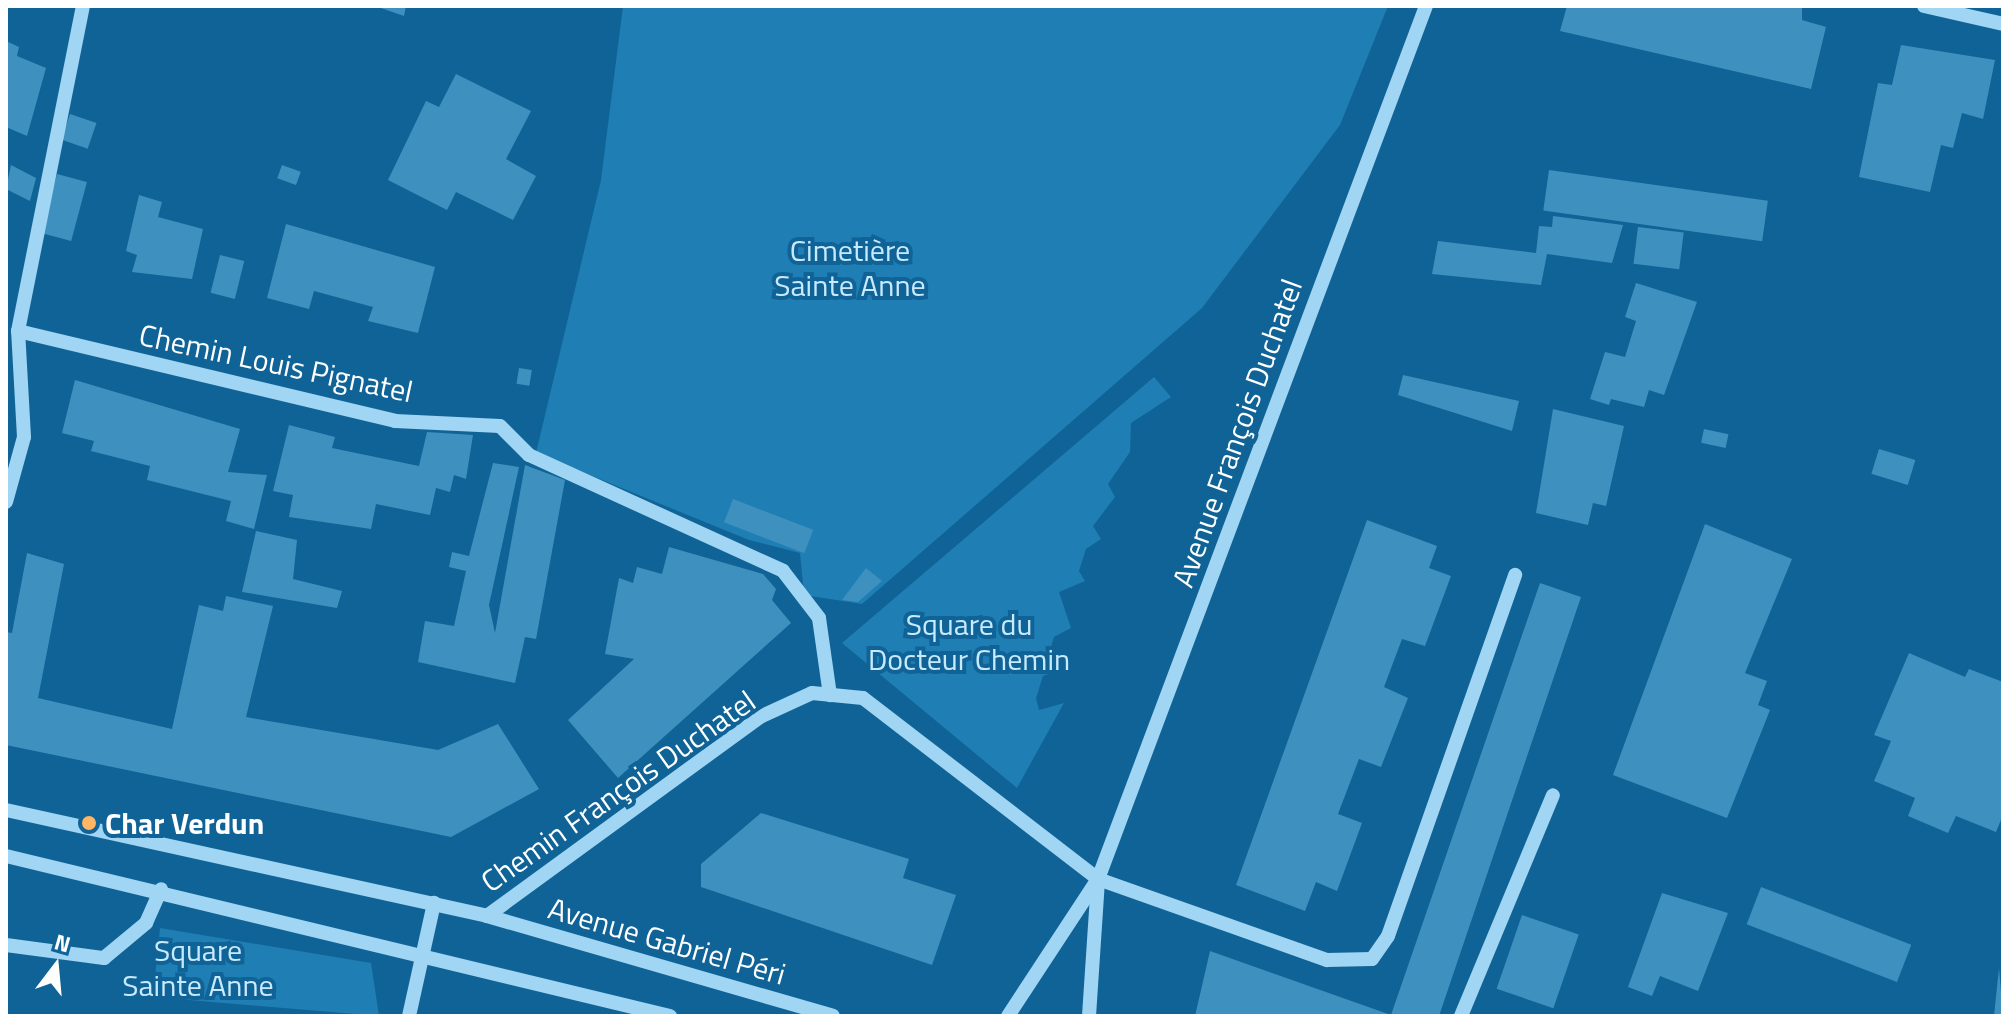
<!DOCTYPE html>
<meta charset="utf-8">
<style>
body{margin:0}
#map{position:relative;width:2009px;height:1022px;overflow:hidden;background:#106396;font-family:"Titillium Web",sans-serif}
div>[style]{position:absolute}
.green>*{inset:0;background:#1f7eb3}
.building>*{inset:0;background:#3e90bf;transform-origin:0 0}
.minor>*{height:14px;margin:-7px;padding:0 7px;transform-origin:7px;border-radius:7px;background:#a0d5f4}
.dots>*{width:22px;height:22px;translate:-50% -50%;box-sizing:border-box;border:4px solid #106396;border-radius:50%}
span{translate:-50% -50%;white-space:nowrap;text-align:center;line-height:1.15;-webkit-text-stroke:8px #106396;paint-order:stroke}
.park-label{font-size:30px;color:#c8eafe}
.street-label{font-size:30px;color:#fff}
.poi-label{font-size:30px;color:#fff;font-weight:700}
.left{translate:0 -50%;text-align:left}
.frame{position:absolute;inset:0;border:8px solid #fff;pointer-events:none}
.north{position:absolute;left:16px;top:926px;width:80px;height:80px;-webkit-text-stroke:6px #106396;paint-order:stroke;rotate:16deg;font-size:22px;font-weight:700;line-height:32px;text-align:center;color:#fff}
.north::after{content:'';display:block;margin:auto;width:28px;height:36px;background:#fff;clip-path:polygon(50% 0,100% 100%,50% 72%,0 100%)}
</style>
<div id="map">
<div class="green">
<i style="clip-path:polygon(623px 6px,1388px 6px,1340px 125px,1202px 308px,862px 604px,804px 595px,800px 553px,749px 540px,536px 453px,601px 180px)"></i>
<i style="clip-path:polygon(1154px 377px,1171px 397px,1131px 423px,1130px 452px,1108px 484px,1115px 497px,1093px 526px,1101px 539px,1086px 549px,1079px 571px,1085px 581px,1059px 592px,1071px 628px,1054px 637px,1049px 654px,1056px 671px,1043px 676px,1036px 698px,1039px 710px,1064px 703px,1017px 788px,842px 643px)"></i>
<i style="clip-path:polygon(160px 928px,371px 963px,379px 1016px,153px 997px)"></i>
</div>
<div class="building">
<i style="clip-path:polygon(375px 6px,406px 6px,404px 16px)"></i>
<i style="clip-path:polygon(1567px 6px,1802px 6px,1802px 20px,1826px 27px,1811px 89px,1560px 31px)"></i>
<i style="clip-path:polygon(6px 41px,19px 47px,17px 56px,46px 68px,27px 136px,6px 127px)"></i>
<i style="clip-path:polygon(1901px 45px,1995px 60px,1983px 119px,1962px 113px,1953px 148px,1941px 145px,1930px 192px,1859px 177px,1878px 83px,1892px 85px)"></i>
<i style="clip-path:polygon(456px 74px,531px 111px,506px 159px,536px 176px,513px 220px,456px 192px,447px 210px,388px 180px,426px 101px,439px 107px)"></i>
<i style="left:70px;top:114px;width:28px;height:27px;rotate:19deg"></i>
<i style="clip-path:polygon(11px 165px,36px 178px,30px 201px,6px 189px)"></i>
<i style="left:282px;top:165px;width:20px;height:14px;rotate:20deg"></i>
<i style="left:1549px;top:170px;width:221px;height:41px;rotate:8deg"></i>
<i style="left:57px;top:174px;width:31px;height:61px;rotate:15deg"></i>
<i style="clip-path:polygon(139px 195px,162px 202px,158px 217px,203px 229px,192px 279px,132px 272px,137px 255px,126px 251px)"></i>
<i style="clip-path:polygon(1553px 216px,1623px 225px,1612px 263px,1547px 254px,1541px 285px,1432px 274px,1438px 241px,1536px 253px,1539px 226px,1552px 227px)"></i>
<i style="clip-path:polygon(286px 224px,435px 267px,418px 333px,368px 321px,373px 307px,314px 291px,309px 309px,267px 298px)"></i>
<i style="left:1638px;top:227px;width:46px;height:37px;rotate:7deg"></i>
<i style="left:220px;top:255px;width:25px;height:39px;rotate:14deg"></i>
<i style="clip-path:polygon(1636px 283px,1697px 302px,1664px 395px,1649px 390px,1644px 407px,1611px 399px,1609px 405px,1590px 399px,1605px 352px,1625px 357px,1636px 321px,1625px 317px)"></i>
<i style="left:519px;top:368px;width:13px;height:16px;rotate:9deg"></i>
<i style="clip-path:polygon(1403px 375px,1519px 401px,1512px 431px,1398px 395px)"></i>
<i style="clip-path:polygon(75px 380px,240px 429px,228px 472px,267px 475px,254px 529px,226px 521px,231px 501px,147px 480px,150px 466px,91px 451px,94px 441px,62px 433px)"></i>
<i style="clip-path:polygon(1553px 409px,1624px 426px,1606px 506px,1593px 503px,1588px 525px,1536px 513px)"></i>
<i style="clip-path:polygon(289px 425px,335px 437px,332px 448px,419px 466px,427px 432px,473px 435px,466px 479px,454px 475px,450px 492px,436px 488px,430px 515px,376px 504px,371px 529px,289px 517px,293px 495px,273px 491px)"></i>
<i style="left:1704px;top:429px;width:25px;height:14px;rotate:12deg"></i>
<i style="left:1879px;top:449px;width:38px;height:26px;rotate:17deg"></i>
<i style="clip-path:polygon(493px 463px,519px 467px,489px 605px,495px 633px,525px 465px,565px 480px,536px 639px,525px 637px,515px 683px,418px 662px,425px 621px,454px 626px,466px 571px,449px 567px,452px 552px,469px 556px)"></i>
<i style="left:733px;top:499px;width:86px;height:25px;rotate:21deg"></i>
<i style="clip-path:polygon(1367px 520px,1437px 546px,1429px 568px,1451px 576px,1425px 646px,1402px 639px,1384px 687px,1408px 698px,1381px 767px,1359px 759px,1338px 814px,1362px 823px,1337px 891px,1316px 882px,1305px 911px,1236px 885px)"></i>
<i style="clip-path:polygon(1705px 524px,1792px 559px,1745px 673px,1767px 681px,1758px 705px,1770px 710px,1727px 818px,1613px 775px)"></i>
<i style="clip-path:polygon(256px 531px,297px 540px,293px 579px,342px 591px,337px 608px,242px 592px)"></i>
<i style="clip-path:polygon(669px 547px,763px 574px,776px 589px,772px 600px,791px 623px,618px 778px,568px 720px,634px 659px,605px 654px,619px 578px,633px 583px,637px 567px,662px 574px)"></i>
<i style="clip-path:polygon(27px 553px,64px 564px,38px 698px,172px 729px,199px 605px,223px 611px,226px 596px,273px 606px,246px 717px,438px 750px,498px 724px,539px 789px,451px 837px,6px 745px,6px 632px,12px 633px)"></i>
<i style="clip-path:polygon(866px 568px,882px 581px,858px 602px,842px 600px)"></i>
<i style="clip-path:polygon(1540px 583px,1581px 597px,1439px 1016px,1195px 1016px,1210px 951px,1391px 1015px)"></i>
<i style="clip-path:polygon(1909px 653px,1965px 677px,1969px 669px,2003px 682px,2003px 815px,1996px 832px,1956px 816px,1948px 833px,1908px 816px,1915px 798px,1874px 781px,1891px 741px,1874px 735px)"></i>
<i style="clip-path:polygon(761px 813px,909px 859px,903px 878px,956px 895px,932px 965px,701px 887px,701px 864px)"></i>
<i style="left:1761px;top:887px;width:161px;height:40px;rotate:21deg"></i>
<i style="clip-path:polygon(1662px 893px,1728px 913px,1698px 991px,1660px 976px,1652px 996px,1628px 987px)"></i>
<i style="left:1522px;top:915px;width:60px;height:78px;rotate:19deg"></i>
<i style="clip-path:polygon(1999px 968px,2003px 1016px,1994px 1016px)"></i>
</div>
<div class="minor">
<i style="left:1924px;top:6px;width:81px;rotate:12.8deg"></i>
<i style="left:18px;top:331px;width:388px;rotate:13.4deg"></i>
<i style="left:395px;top:421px;width:105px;rotate:2.7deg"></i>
<i style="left:500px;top:426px;width:41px;rotate:45deg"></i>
<i style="left:529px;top:455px;width:279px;rotate:24.5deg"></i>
<i style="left:783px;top:571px;width:59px;rotate:52.5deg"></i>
<i style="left:819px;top:618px;width:78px;rotate:81.9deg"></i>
<i style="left:6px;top:502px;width:67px;rotate:-74.5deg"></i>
<i style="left:24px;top:437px;width:106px;rotate:-93.2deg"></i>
<i style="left:18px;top:331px;width:331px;rotate:-78.7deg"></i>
<i style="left:6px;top:810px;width:493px;rotate:12.4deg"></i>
<i style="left:487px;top:916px;width:360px;rotate:16.1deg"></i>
<i style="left:6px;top:856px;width:683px;rotate:13.55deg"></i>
<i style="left:487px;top:916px;width:338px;rotate:-36.1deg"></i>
<i style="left:760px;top:717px;width:57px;rotate:-24.8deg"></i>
<i style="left:812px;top:693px;width:51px;rotate:5.6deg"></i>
<i style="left:863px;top:698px;width:297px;rotate:37.6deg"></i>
<i style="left:1098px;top:879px;width:243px;rotate:19.5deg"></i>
<i style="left:1327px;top:960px;width:45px;rotate:-1.3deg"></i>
<i style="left:1372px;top:959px;width:28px;rotate:-55deg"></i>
<i style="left:1388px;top:936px;width:383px;rotate:-70.6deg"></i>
<i style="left:6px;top:945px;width:99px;rotate:7.6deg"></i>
<i style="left:104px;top:958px;width:55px;rotate:-39.8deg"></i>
<i style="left:146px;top:923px;width:37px;rotate:-66deg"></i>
<i style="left:409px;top:1016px;width:116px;rotate:-77.5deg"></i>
<i style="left:1008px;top:1016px;width:164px;rotate:-56.7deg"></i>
<i style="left:1098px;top:879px;width:933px;rotate:-69.41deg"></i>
<i style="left:1089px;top:1016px;width:137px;rotate:-86.2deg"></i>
<i style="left:1461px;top:1016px;width:239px;rotate:-67.4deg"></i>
</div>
<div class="dots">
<i style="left:89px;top:823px;background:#ffb562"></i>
</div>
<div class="park-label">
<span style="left:850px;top:267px">Cimetière<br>Sainte Anne</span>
<span style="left:969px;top:641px">Square du<br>Docteur Chemin</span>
<span style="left:198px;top:967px">Square<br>Sainte Anne</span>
</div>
<div class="street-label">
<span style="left:276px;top:363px;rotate:12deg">Chemin Louis Pignatel</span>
<span style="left:1237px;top:433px;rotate:-70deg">Avenue François Duchatel</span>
<span style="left:618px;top:791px;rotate:-35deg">Chemin François Duchatel</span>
<span style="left:667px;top:941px;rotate:16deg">Avenue Gabriel Péri</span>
</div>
<div class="poi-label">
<span class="left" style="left:105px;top:823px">Char Verdun</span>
</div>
<div class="frame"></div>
<div class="north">N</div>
</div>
